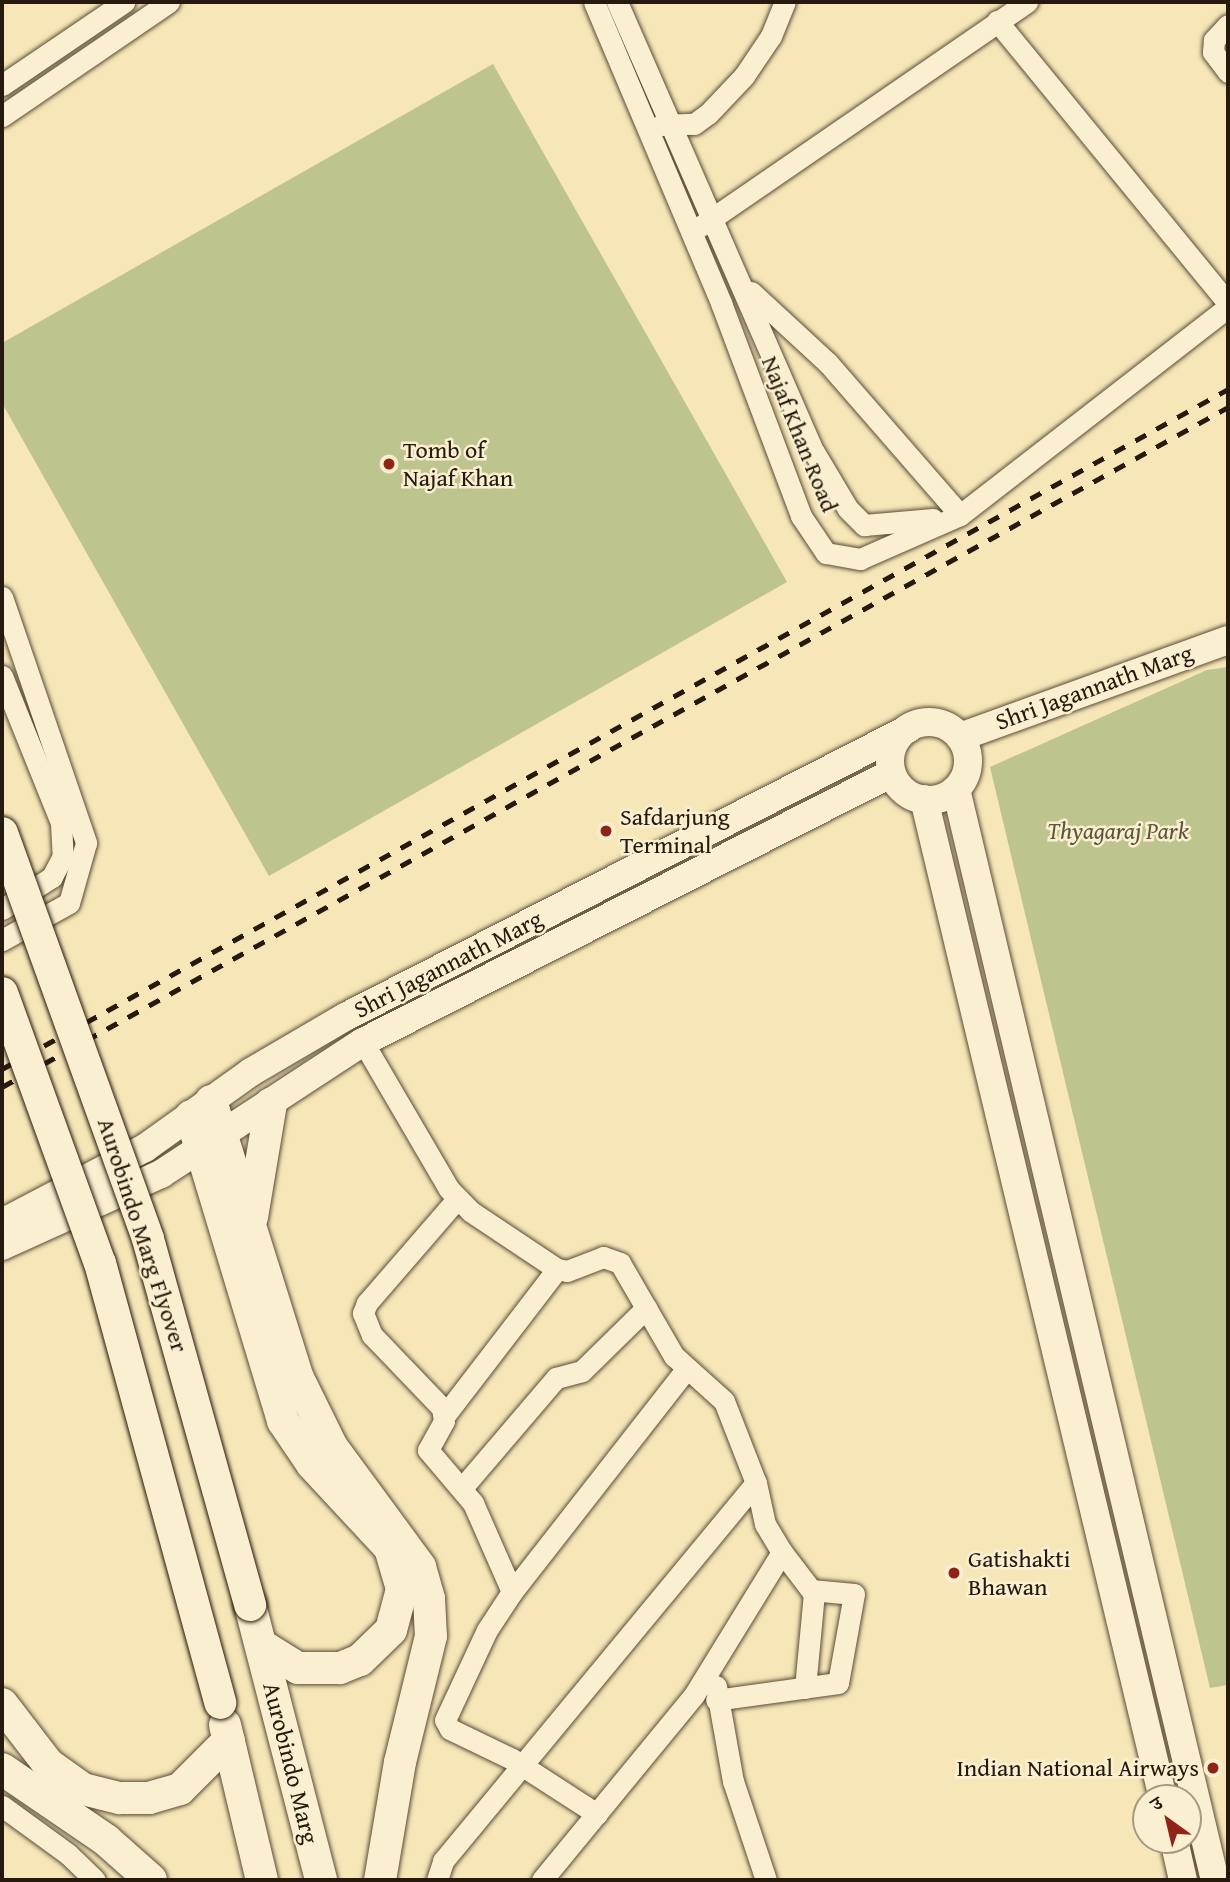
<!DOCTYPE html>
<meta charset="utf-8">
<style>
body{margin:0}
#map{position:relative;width:1230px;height:1882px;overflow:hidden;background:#f7e6b7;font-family:"Gentium Book Plus","Noto Serif Devanagari",serif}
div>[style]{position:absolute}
.green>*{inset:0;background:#bec48d}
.roads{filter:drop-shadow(0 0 2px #5a4c38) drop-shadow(0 0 2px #5a4c38)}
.minor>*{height:21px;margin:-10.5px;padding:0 10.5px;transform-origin:10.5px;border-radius:10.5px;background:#faefd0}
.tertiary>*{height:28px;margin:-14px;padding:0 14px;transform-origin:14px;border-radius:14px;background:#faefd0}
.tertiary>.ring{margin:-14px;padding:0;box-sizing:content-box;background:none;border:28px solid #faefd0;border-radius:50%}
.secondary>*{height:32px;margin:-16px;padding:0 16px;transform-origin:16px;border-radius:16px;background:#faefd0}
.rail>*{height:5px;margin-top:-2.5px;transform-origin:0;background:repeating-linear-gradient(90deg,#26190d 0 12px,transparent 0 24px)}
.bridges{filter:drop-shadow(0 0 2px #26190d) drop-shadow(0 0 2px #26190d)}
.secondary-bridge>*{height:32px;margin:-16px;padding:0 16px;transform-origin:16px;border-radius:16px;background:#faefd0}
.dots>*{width:19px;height:19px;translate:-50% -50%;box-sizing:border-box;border:4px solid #faefd0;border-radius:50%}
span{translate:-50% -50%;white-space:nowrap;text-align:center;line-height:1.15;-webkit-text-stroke:5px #faefd0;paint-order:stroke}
.street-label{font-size:24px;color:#26190d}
.poi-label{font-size:24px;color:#26190d}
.left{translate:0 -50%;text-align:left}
.right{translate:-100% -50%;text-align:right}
.park-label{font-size:24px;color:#5b553a;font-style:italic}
.frame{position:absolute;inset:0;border:4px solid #26190d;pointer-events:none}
.north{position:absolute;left:1132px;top:1784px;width:70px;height:70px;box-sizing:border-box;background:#faefd0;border:2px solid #a59982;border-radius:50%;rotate:326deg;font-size:19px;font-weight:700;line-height:28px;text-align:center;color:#26190d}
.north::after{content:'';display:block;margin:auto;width:24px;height:32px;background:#8f2418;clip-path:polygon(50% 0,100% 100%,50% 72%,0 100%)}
</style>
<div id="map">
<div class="green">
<i style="clip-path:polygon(493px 64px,787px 582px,269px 876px,2px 403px,2px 343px)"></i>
<i style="clip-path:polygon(1228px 667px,1228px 1685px,1210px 1688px,990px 767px,1207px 670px)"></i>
</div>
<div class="roads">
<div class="minor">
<i style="left:594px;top:2px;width:327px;rotate:67.1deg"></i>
<i style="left:721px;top:303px;width:228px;rotate:69.4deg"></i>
<i style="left:801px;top:516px;width:45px;rotate:56deg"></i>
<i style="left:826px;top:553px;width:35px;rotate:10deg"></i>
<i style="left:860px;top:559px;width:109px;rotate:-23.7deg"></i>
<i style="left:960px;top:515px;width:339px;rotate:-37.8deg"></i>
<i style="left:617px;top:2px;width:491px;rotate:66.4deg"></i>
<i style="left:814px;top:452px;width:66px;rotate:59.2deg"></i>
<i style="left:848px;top:509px;width:23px;rotate:45deg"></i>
<i style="left:864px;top:525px;width:69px;rotate:-5deg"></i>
<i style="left:997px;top:21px;width:365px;rotate:50.7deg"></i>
<i style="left:1228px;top:25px;width:21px;rotate:133deg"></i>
<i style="left:1214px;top:40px;width:12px;rotate:95deg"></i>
<i style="left:1213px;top:52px;width:25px;rotate:53deg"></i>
<i style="left:2px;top:85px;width:148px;rotate:-34.2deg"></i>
<i style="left:2px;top:116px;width:202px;rotate:-34.3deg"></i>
<i style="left:661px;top:125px;width:33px;rotate:-2deg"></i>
<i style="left:694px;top:124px;width:17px;rotate:-36deg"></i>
<i style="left:708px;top:114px;width:52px;rotate:-46.5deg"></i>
<i style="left:744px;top:76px;width:48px;rotate:-56deg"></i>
<i style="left:771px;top:36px;width:37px;rotate:-68deg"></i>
<i style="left:701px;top:226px;width:396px;rotate:-34.5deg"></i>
<i style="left:751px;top:292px;width:105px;rotate:42.7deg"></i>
<i style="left:828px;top:363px;width:201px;rotate:49deg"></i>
<i style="left:2px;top:597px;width:260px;rotate:71.1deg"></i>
<i style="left:86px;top:843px;width:62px;rotate:105.8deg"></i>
<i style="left:69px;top:903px;width:77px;rotate:151.1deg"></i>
<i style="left:2px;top:676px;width:158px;rotate:68.1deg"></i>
<i style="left:61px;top:823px;width:33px;rotate:87deg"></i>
<i style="left:63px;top:856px;width:24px;rotate:118deg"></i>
<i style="left:52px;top:877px;width:59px;rotate:147.4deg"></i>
<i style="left:363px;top:1042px;width:170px;rotate:59.7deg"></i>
<i style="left:449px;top:1189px;width:30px;rotate:46deg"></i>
<i style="left:470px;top:1211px;width:105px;rotate:33.7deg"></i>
<i style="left:557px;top:1269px;width:10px;rotate:11deg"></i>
<i style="left:567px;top:1271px;width:39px;rotate:-21deg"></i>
<i style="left:603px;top:1257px;width:18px;rotate:19deg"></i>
<i style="left:620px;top:1263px;width:108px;rotate:59.9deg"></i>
<i style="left:674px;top:1356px;width:67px;rotate:42deg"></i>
<i style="left:724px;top:1401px;width:88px;rotate:68.7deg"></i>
<i style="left:756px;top:1483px;width:42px;rotate:77.6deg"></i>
<i style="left:765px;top:1524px;width:33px;rotate:59deg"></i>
<i style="left:782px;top:1552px;width:48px;rotate:52.7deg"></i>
<i style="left:811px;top:1590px;width:43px;rotate:5.3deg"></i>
<i style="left:854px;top:1594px;width:90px;rotate:100.2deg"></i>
<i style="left:838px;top:1683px;width:123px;rotate:172.1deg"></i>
<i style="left:457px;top:1199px;width:138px;rotate:130.9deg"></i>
<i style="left:367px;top:1303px;width:11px;rotate:112deg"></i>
<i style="left:363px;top:1313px;width:24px;rotate:68deg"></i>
<i style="left:372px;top:1335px;width:101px;rotate:46.2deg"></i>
<i style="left:442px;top:1408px;width:13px;rotate:81deg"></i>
<i style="left:444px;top:1421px;width:33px;rotate:119deg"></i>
<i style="left:428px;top:1450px;width:70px;rotate:49.7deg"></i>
<i style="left:473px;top:1503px;width:97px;rotate:66.3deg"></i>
<i style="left:445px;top:1415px;width:184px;rotate:-52.5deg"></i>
<i style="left:462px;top:1488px;width:145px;rotate:-49.5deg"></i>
<i style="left:556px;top:1378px;width:27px;rotate:-15deg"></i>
<i style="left:582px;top:1371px;width:90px;rotate:-44.5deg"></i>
<i style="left:716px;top:1686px;width:97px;rotate:79.9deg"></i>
<i style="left:733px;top:1781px;width:104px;rotate:71.6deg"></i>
<i style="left:805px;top:1688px;width:96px;rotate:-84.6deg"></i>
<i style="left:2px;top:1806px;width:82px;rotate:36deg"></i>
<i style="left:68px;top:1854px;width:37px;rotate:44deg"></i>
<i style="left:597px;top:1814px;width:101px;rotate:-147.1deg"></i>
<i style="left:512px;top:1759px;width:69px;rotate:-154.2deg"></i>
<i style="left:450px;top:1729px;width:10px;rotate:-119deg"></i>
<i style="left:445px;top:1720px;width:99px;rotate:-65deg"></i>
<i style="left:487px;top:1630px;width:45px;rotate:-56.7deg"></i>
<i style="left:512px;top:1592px;width:283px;rotate:-52deg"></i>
<i style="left:437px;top:1880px;width:20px;rotate:-72deg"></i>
<i style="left:443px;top:1861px;width:491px;rotate:-50.4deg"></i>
<i style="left:542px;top:1880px;width:239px;rotate:-50.6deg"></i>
<i style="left:694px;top:1695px;width:168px;rotate:-58.4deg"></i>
</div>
<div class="tertiary">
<i class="ring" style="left:890px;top:722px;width:50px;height:50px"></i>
<i style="left:960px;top:737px;width:285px;rotate:-19.9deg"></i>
<i style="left:956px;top:789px;width:1121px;rotate:76.65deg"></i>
<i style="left:924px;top:799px;width:1027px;rotate:76.55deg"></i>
<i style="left:2px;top:1223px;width:161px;rotate:-27.7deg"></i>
<i style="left:145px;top:1148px;width:130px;rotate:-35.6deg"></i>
<i style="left:251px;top:1072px;width:109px;rotate:-30.3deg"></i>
<i style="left:345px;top:1017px;width:632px;rotate:-27.09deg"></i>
<i style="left:2px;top:1246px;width:175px;rotate:-24.4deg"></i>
<i style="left:161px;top:1174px;width:241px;rotate:-33.2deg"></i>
<i style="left:363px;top:1042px;width:593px;rotate:-26.95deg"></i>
<i style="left:1174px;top:1840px;width:41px;rotate:77.3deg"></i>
</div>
<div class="secondary">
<i style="left:211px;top:1101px;width:290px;rotate:72.6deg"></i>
<i style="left:298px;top:1378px;width:77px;rotate:63.8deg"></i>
<i style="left:332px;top:1447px;width:149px;rotate:53.7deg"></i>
<i style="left:420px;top:1567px;width:33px;rotate:74deg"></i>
<i style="left:429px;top:1599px;width:37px;rotate:87deg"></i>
<i style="left:431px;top:1636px;width:130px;rotate:103.8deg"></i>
<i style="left:400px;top:1762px;width:120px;rotate:99.6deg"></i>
<i style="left:191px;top:1116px;width:319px;rotate:73.2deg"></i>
<i style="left:283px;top:1421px;width:52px;rotate:56deg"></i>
<i style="left:312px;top:1464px;width:115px;rotate:47.1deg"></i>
<i style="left:390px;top:1548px;width:43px;rotate:73.7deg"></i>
<i style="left:402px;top:1589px;width:42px;rotate:105deg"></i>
<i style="left:391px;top:1630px;width:43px;rotate:135.9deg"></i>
<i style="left:360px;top:1660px;width:22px;rotate:158deg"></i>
<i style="left:340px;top:1668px;width:42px;rotate:180deg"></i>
<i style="left:298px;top:1668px;width:44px;rotate:-148.1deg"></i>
<i style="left:252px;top:1217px;width:115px;rotate:-80.5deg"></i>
<i style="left:250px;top:1605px;width:284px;rotate:75.5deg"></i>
<i style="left:2px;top:1704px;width:76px;rotate:52.5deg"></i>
<i style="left:48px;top:1764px;width:43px;rotate:35.5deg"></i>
<i style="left:83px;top:1789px;width:38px;rotate:14deg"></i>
<i style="left:120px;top:1798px;width:29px"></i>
<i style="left:149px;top:1798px;width:32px;rotate:-16deg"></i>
<i style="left:180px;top:1789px;width:69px;rotate:-45deg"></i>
<i style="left:225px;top:1725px;width:159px;rotate:76.6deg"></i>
<i style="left:2px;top:1769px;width:126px;rotate:34.3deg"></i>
<i style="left:106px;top:1840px;width:60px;rotate:41.6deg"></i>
</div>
</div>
<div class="rail">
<i style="left:2px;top:1069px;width:1402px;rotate:-29.01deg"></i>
<i style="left:2px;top:1087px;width:1402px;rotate:-29.01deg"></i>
</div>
<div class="bridges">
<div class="secondary-bridge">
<i style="left:2px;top:833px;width:431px;rotate:70.2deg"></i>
<i style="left:148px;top:1239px;width:380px;rotate:74.4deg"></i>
<i style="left:2px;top:993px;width:287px;rotate:70.1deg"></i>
<i style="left:100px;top:1263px;width:456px;rotate:74.7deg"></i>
</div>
</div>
<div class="dots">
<i style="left:389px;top:464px;background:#8f2418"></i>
<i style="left:606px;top:831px;background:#8f2418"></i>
<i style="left:954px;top:1573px;background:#8f2418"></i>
<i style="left:1213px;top:1768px;background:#8f2418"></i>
</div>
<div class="street-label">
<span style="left:800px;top:434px;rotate:68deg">Najaf Khan Road</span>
<span style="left:1094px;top:687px;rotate:-20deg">Shri Jagannath Marg</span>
<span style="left:448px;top:964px;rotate:-27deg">Shri Jagannath Marg</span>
<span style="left:143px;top:1235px;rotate:72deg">Aurobindo Marg Flyover</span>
<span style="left:291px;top:1763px;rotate:76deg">Aurobindo Marg</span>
</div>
<div class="poi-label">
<span class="left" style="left:403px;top:464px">Tomb of<br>Najaf Khan</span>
<span class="left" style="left:620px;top:831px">Safdarjung<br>Terminal</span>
<span class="left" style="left:968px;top:1573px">Gatishakti<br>Bhawan</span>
<span class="right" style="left:1199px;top:1768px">Indian National Airways</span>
</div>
<div class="park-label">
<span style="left:1118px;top:831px">Thyagaraj Park</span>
</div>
<div class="frame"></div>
<div class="north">उ</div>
</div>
